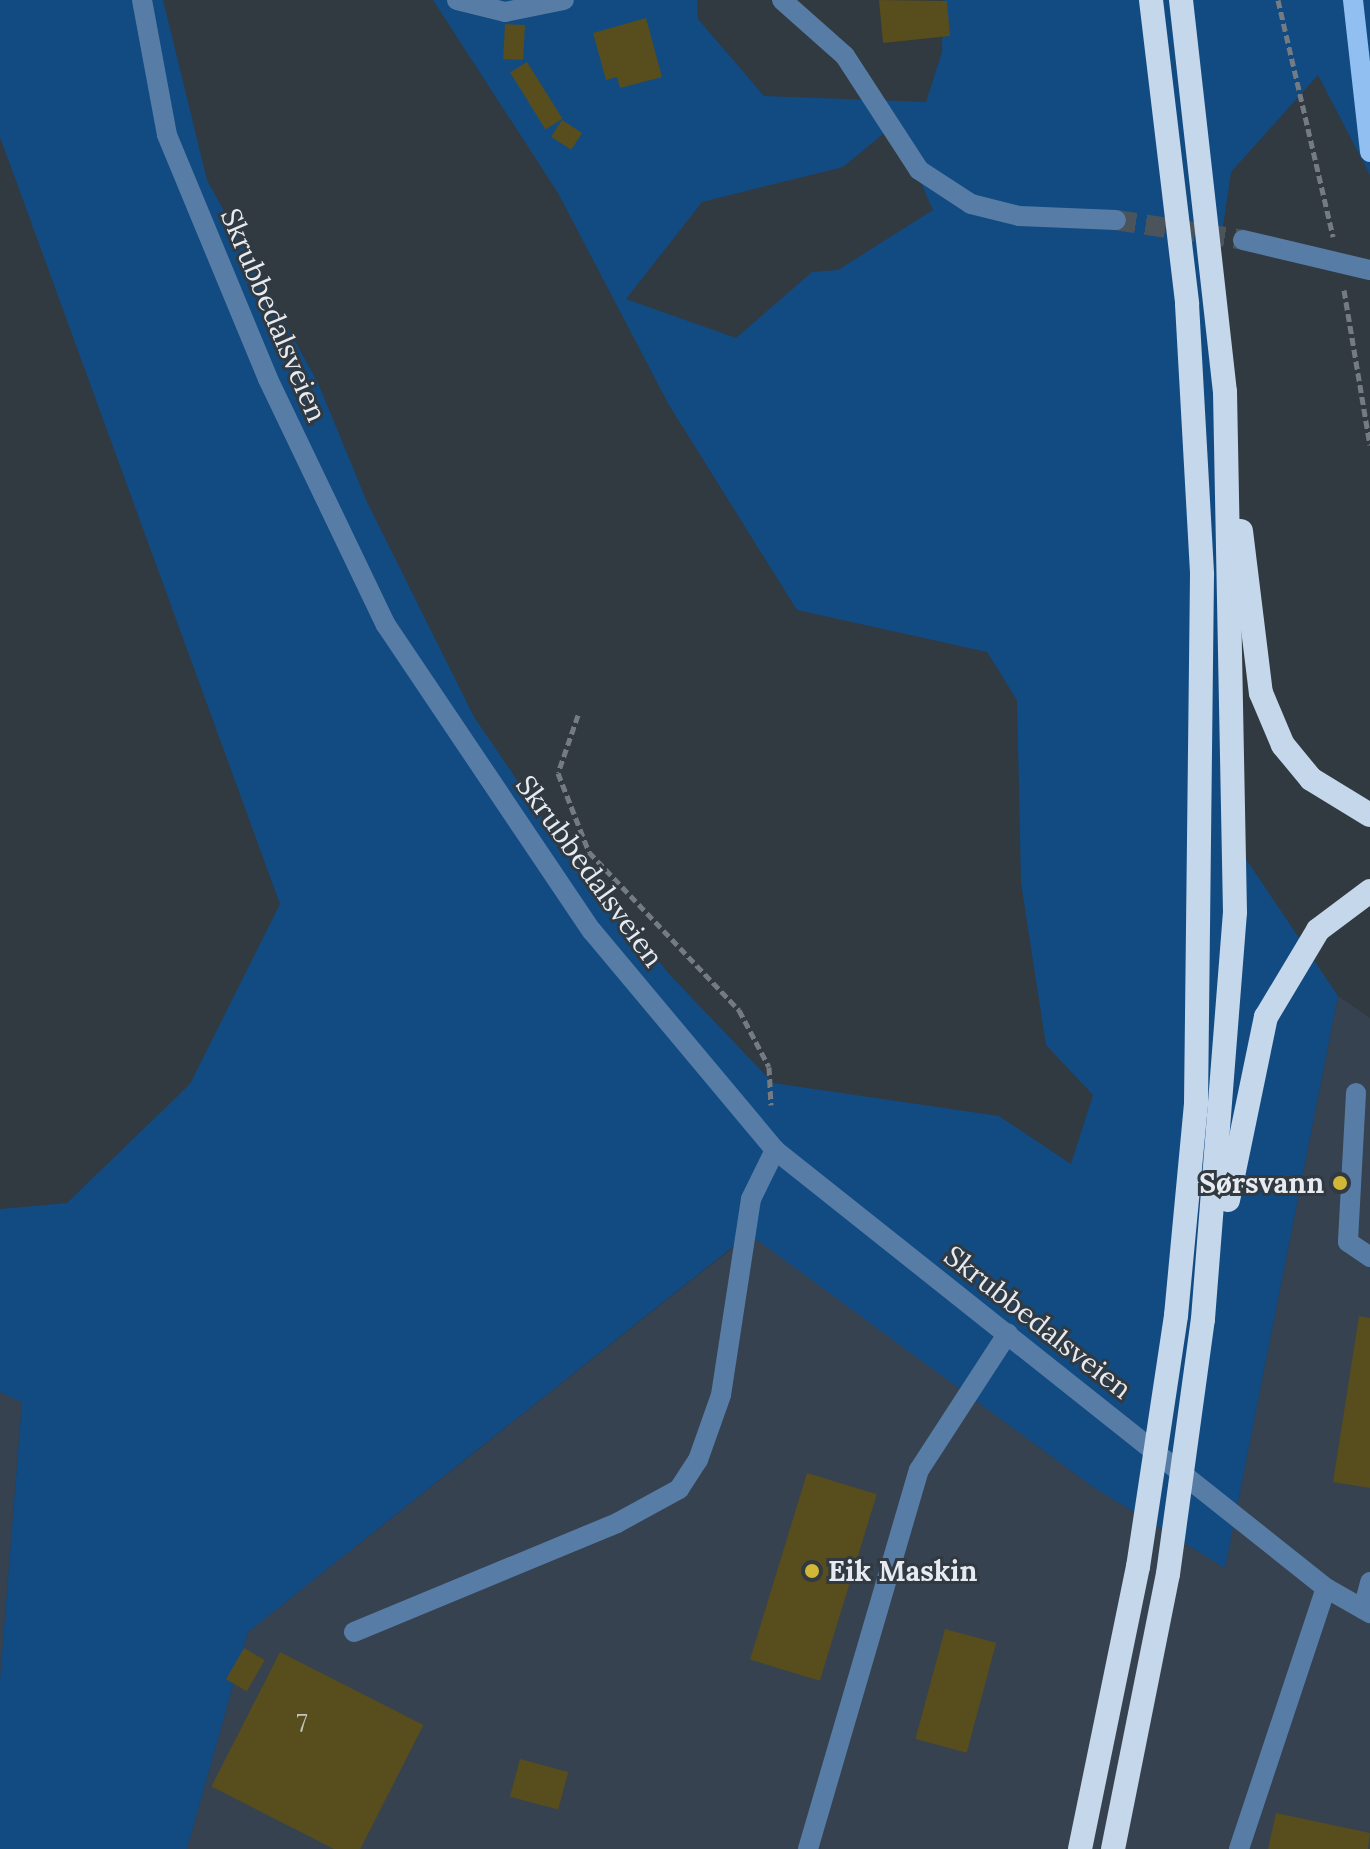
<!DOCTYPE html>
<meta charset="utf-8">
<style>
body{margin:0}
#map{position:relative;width:1370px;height:1849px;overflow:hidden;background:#313941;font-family:Lora,serif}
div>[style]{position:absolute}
.built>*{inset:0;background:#36424f}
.green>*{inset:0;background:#124b82}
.building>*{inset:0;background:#574d1d;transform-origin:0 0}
.minor-tunnel>*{height:20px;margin-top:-10px;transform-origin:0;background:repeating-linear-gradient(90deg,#4c545b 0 20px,transparent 0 30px)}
.path>*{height:5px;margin-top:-2.5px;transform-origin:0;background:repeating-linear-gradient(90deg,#747b82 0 8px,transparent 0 12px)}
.minor>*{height:20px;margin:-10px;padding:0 10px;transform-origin:10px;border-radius:10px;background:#577da7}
.major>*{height:20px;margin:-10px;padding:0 10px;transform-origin:10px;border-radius:10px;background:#91bff2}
.highway>*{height:24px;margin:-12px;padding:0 12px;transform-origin:12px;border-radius:12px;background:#c5d7eb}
.highway-bridge>*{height:24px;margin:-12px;padding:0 12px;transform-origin:12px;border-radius:12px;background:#c5d7eb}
.dots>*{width:22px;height:22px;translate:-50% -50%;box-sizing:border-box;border:4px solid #313941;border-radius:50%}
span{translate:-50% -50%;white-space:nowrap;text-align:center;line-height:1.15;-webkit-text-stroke:6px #313941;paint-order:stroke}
.number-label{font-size:24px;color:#c3c4bc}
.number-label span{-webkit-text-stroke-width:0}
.street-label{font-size:28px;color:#e7ebf1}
.poi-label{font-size:28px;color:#e7ebf1;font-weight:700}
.right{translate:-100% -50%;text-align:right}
.left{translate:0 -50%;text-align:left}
</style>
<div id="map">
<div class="built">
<i style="clip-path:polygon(1338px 996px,1370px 1018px,1370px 1849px,187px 1849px,248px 1632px,750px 1234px,1093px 1487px,1225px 1568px)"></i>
<i style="clip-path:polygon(0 1392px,22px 1401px,0 1680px)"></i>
</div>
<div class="green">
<i style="clip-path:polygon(evenodd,0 0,163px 0,207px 180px,318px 383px,367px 502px,474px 717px,562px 846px,671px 976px,773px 1083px,999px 1116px,1071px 1164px,1093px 1095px,1046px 1045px,1021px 883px,1017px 700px,987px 652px,797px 610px,669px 405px,558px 193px,433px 0,697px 0,698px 19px,764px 96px,926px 102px,942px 52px,943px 0,1370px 0,1370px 175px,1318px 75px,1231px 172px,1210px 315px,1239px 496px,1242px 853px,1338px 996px,1225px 1568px,1093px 1487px,749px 1234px,248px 1632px,187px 1849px,0 1849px,0 1680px,22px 1402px,0 1392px,0 1209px,67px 1203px,190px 1084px,280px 904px,0 137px,0 0,895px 124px,933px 210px,838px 270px,812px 272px,736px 338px,626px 299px,702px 202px,843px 167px,895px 124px)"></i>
</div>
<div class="building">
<i style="clip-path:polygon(879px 0,947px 1px,950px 36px,883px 43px)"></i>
<i style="clip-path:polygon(646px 18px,662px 77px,620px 88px,617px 77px,606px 80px,593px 33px)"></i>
<i style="left:505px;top:24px;width:20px;height:35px;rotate:3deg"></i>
<i style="left:527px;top:62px;width:67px;height:20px;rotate:58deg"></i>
<i style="left:562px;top:120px;width:24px;height:20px;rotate:33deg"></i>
<i style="clip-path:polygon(1359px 1316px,1370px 1318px,1370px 1488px,1333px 1482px)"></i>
<i style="left:807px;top:1473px;width:73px;height:195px;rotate:17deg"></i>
<i style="left:945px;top:1629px;width:53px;height:114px;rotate:15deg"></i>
<i style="left:244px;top:1648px;width:24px;height:36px;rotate:30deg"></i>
<i style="left:280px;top:1652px;width:161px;height:151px;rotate:27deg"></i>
<i style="left:520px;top:1759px;width:50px;height:39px;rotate:15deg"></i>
<i style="clip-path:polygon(1276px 1813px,1370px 1833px,1368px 1849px,1268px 1849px)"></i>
</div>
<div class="minor-tunnel">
<i style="left:1116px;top:220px;width:129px;rotate:8.9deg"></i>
</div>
<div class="path">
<i style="left:1278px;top:0;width:243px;rotate:76.9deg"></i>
<i style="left:1344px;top:290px;width:157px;rotate:80.5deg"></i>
<i style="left:578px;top:715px;width:61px;rotate:109deg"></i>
<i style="left:558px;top:773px;width:85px;rotate:68.6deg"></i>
<i style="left:589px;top:852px;width:218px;rotate:46.5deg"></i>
<i style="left:739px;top:1010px;width:64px;rotate:62.2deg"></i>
<i style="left:769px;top:1067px;width:38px;rotate:87deg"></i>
</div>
<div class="minor">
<i style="left:142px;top:0;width:137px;rotate:79.5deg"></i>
<i style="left:167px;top:135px;width:264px;rotate:67.5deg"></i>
<i style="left:268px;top:379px;width:273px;rotate:64.4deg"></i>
<i style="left:386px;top:625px;width:369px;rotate:56.1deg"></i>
<i style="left:592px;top:931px;width:285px;rotate:50.1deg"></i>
<i style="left:775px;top:1150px;width:704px;rotate:38.48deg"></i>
<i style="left:1326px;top:1588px;width:51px;rotate:29.6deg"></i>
<i style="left:457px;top:0;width:49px;rotate:14deg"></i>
<i style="left:505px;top:12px;width:60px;rotate:-11.5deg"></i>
<i style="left:782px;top:0;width:84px;rotate:41.6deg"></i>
<i style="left:845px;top:56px;width:136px;rotate:57deg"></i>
<i style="left:919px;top:170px;width:62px;rotate:33.2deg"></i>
<i style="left:971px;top:204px;width:49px;rotate:14deg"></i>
<i style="left:1019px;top:216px;width:97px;rotate:2.4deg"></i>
<i style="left:1243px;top:240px;width:130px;rotate:13.3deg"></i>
<i style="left:1356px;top:1093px;width:149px;rotate:93.1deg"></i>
<i style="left:1348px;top:1242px;width:27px;rotate:34deg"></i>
<i style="left:1363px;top:1609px;width:28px;rotate:-75deg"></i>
<i style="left:354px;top:1632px;width:285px;rotate:-22.5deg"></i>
<i style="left:617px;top:1523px;width:71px;rotate:-28.7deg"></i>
<i style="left:679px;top:1489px;width:35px;rotate:-57deg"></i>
<i style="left:698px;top:1460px;width:69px;rotate:-70.5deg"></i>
<i style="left:721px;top:1395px;width:198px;rotate:-81.3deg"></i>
<i style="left:751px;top:1199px;width:55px;rotate:-63.9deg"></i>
<i style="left:808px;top:1849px;width:395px;rotate:-73.7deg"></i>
<i style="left:919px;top:1470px;width:163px;rotate:-57deg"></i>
<i style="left:1239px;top:1849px;width:275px;rotate:-71.6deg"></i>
</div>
<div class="major">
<i style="left:1353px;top:0;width:153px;rotate:83.6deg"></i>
</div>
<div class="highway">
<i style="left:1151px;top:0;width:306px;rotate:83.2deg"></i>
<i style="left:1187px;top:304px;width:271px;rotate:86.8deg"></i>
<i style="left:1202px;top:575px;width:529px;rotate:90.65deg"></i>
<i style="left:1196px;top:1104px;width:212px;rotate:95.4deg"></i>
<i style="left:1181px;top:0;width:394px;rotate:83.6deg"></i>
<i style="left:1225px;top:392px;width:520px;rotate:88.9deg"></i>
<i style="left:1235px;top:912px;width:409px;rotate:94.5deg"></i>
<i style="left:1241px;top:531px;width:163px;rotate:83deg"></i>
<i style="left:1261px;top:693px;width:56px;rotate:67.1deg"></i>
<i style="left:1283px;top:745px;width:44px;rotate:50.5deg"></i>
<i style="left:1311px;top:779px;width:69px;rotate:31.4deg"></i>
<i style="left:1228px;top:1200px;width:187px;rotate:-78.3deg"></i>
<i style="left:1266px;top:1017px;width:101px;rotate:-59.1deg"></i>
<i style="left:1318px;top:930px;width:65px;rotate:-36.9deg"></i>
<i style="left:1080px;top:1849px;width:288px;rotate:-78.4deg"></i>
<i style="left:1113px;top:1849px;width:280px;rotate:-78.7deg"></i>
</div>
<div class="highway-bridge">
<i style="left:1138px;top:1567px;width:255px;rotate:-81.4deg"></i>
<i style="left:1168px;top:1574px;width:256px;rotate:-82.2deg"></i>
</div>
<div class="dots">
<i style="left:1340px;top:1183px;background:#d1b736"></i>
<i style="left:812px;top:1571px;background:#d1b736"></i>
</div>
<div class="number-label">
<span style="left:302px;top:1724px">7</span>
</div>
<div class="street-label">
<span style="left:274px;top:315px;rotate:67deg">Skrubbedalsveien</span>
<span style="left:590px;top:871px;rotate:54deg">Skrubbedalsveien</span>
<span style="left:1038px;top:1322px;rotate:38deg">Skrubbedalsveien</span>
</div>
<div class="poi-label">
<span class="right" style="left:1324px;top:1183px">Sørsvann</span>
<span class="left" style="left:828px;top:1571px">Eik Maskin</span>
</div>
</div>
